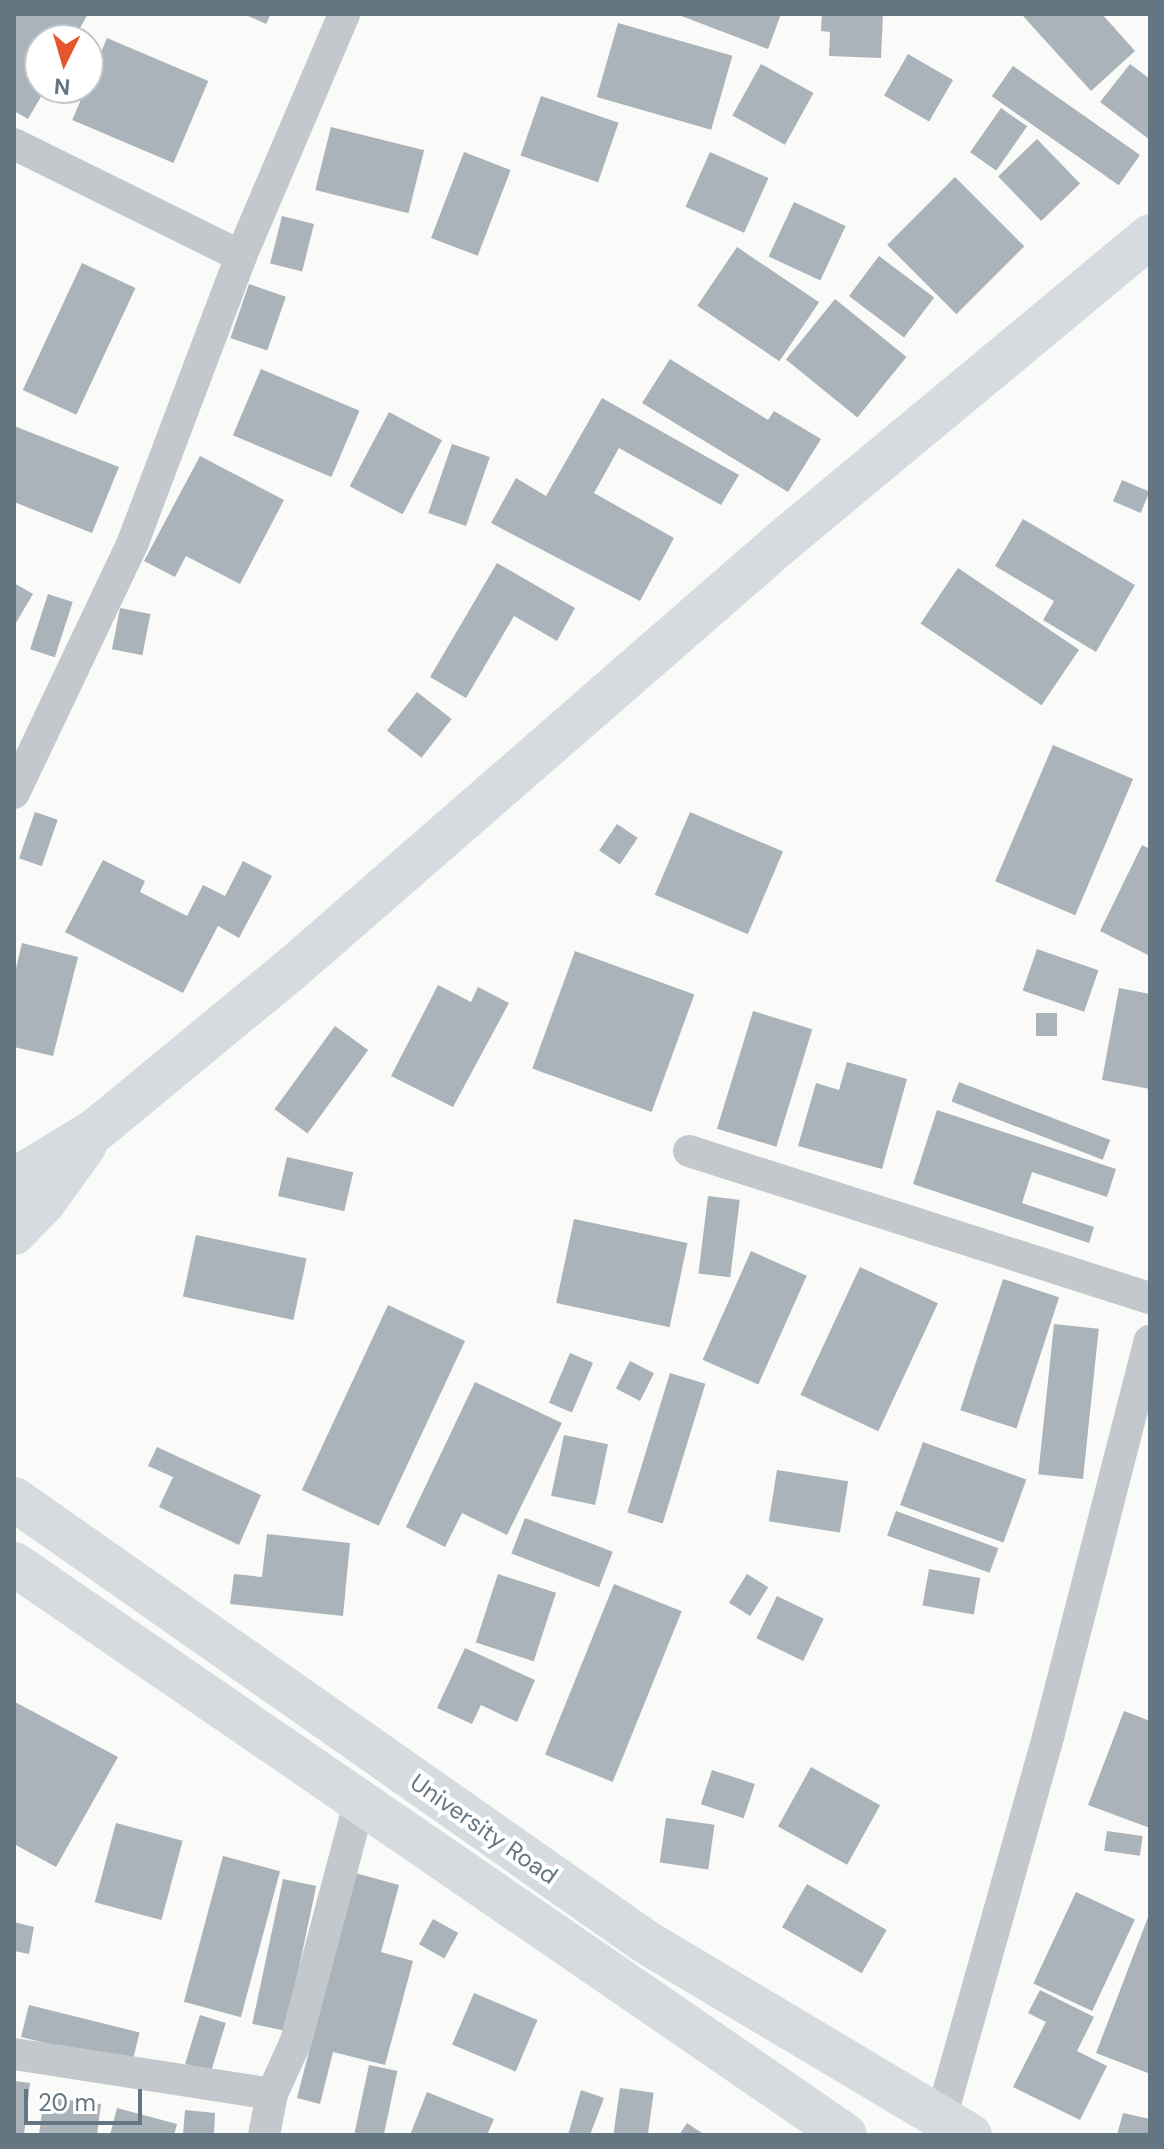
<!DOCTYPE html>
<style>
body{margin:0}
#map{position:relative;width:1164px;height:2149px;overflow:hidden;background:#fafaf8;font-family:"DM Sans",sans-serif}
div>[style]{position:absolute}
.building>*{inset:0;background:#aab3b9;transform-origin:0 0}
.minor>*{height:32px;margin:-16px;padding:0 16px;transform-origin:16px;border-radius:16px;background:#c3c8cc}
.primary>*{height:44px;margin:-22px;padding:0 22px;transform-origin:22px;border-radius:22px;background:#d6dbdf}
span{translate:-50% -50%;white-space:nowrap;text-align:center;line-height:1.15;-webkit-text-stroke:8px #fff;paint-order:stroke}
.street-label{font-size:24px;color:#657683}
.frame{position:absolute;inset:0;border:16px solid #657683;pointer-events:none}
.north{position:absolute;left:24px;top:24px;width:80px;height:80px;box-sizing:border-box;background:#fff;border:2px solid #c1c8cd;border-radius:50%;rotate:185deg;font-size:22px;font-weight:700;line-height:32px;text-align:center;color:#657683}
.north::after{content:'';display:block;margin:auto;width:28px;height:36px;background:#e4572e;clip-path:polygon(50% 0,100% 100%,50% 72%,0 100%)}
.scale{position:absolute;left:24px;top:2089px;width:118px;height:36px;box-sizing:border-box;border:4px solid #657683;border-top:0;padding-left:10px;font-size:24px;line-height:28px;white-space:nowrap;color:#657683;-webkit-text-stroke:6px #fff;paint-order:stroke}
</style>
<div id="map">
<div class="building">
<i style="clip-path:polygon(14px 14px,88px 14px,73px 40px,40px 40px,40px 88px,46px 88px,28px 119px,14px 111px)"></i>
<i style="clip-path:polygon(244px 14px,271px 14px,266px 24px)"></i>
<i style="clip-path:polygon(676px 14px,781px 14px,768px 49px)"></i>
<i style="clip-path:polygon(822px 14px,883px 14px,881px 58px,829px 56px,830px 32px,821px 31px)"></i>
<i style="clip-path:polygon(1102px 14px,1135px 51px,1091px 91px,1023px 16px)"></i>
<i style="left:618px;top:23px;width:119px;height:77px;rotate:16deg"></i>
<i style="left:107px;top:38px;width:110px;height:89px;rotate:23deg"></i>
<i style="left:908px;top:54px;width:52px;height:48px;rotate:30deg"></i>
<i style="left:761px;top:64px;width:60px;height:59px;rotate:29deg"></i>
<i style="clip-path:polygon(1130px 64px,1150px 79px,1150px 140px,1100px 102px)"></i>
<i style="left:1013px;top:66px;width:155px;height:37px;rotate:35deg"></i>
<i style="left:541px;top:96px;width:82px;height:63px;rotate:19deg"></i>
<i style="left:1001px;top:108px;width:32px;height:54px;rotate:35deg"></i>
<i style="left:331px;top:127px;width:96px;height:65px;rotate:14deg"></i>
<i style="left:1037px;top:139px;width:62px;height:54px;rotate:46deg"></i>
<i style="left:464px;top:152px;width:50px;height:92px;rotate:21deg"></i>
<i style="left:710px;top:152px;width:64px;height:60px;rotate:24deg"></i>
<i style="left:955px;top:177px;width:98px;height:96px;rotate:45deg"></i>
<i style="left:794px;top:202px;width:57px;height:60px;rotate:25deg"></i>
<i style="left:282px;top:216px;width:33px;height:49px;rotate:14deg"></i>
<i style="left:737px;top:247px;width:99px;height:71px;rotate:34deg"></i>
<i style="left:879px;top:256px;width:69px;height:50px;rotate:37deg"></i>
<i style="left:82px;top:263px;width:59px;height:140px;rotate:25deg"></i>
<i style="left:249px;top:284px;width:39px;height:57px;rotate:19deg"></i>
<i style="left:835px;top:299px;width:92px;height:78px;rotate:39deg"></i>
<i style="clip-path:polygon(670px 359px,768px 420px,774px 411px,821px 439px,788px 492px,642px 403px)"></i>
<i style="left:261px;top:369px;width:107px;height:72px;rotate:23deg"></i>
<i style="clip-path:polygon(602px 398px,739px 475px,721px 505px,619px 448px,594px 493px,674px 538px,640px 601px,491px 523px,516px 478px,546px 496px)"></i>
<i style="left:389px;top:412px;width:60px;height:84px;rotate:28deg"></i>
<i style="clip-path:polygon(14px 426px,119px 467px,92px 533px,14px 502px)"></i>
<i style="left:452px;top:444px;width:40px;height:73px;rotate:19deg"></i>
<i style="clip-path:polygon(200px 456px,284px 500px,240px 584px,186px 556px,175px 577px,144px 561px)"></i>
<i style="left:1122px;top:480px;width:30px;height:23px;rotate:23deg"></i>
<i style="clip-path:polygon(1023px 519px,1135px 585px,1096px 652px,1043px 620px,1054px 601px,995px 566px)"></i>
<i style="clip-path:polygon(497px 563px,575px 608px,557px 641px,514px 616px,466px 698px,430px 677px)"></i>
<i style="left:958px;top:568px;width:146px;height:67px;rotate:34deg"></i>
<i style="clip-path:polygon(14px 583px,33px 594px,14px 626px)"></i>
<i style="left:48px;top:594px;width:26px;height:58px;rotate:18deg"></i>
<i style="left:120px;top:608px;width:31px;height:42px;rotate:11deg"></i>
<i style="left:417px;top:692px;width:44px;height:49px;rotate:38deg"></i>
<i style="left:1053px;top:745px;width:87px;height:148px;rotate:23deg"></i>
<i style="left:35px;top:812px;width:24px;height:49px;rotate:19deg"></i>
<i style="left:690px;top:812px;width:101px;height:90px;rotate:23deg"></i>
<i style="left:617px;top:824px;width:25px;height:32px;rotate:34deg"></i>
<i style="clip-path:polygon(1142px 845px,1150px 849px,1150px 956px,1100px 931px)"></i>
<i style="clip-path:polygon(103px 860px,145px 881px,140px 892px,187px 916px,203px 885px,225px 896px,243px 861px,272px 876px,239px 938px,218px 926px,183px 993px,65px 932px)"></i>
<i style="clip-path:polygon(22px 943px,78px 957px,53px 1056px,14px 1047px,14px 977px)"></i>
<i style="left:1037px;top:949px;width:65px;height:44px;rotate:19deg"></i>
<i style="left:575px;top:951px;width:127px;height:125px;rotate:20deg"></i>
<i style="clip-path:polygon(438px 985px,471px 1002px,478px 987px,509px 1003px,453px 1107px,391px 1076px)"></i>
<i style="clip-path:polygon(1119px 988px,1150px 994px,1150px 1089px,1102px 1080px)"></i>
<i style="left:753px;top:1011px;width:62px;height:123px;rotate:17deg"></i>
<i style="left:1036px;top:1013px;width:21px;height:23px"></i>
<i style="left:335px;top:1026px;width:41px;height:103px;rotate:36deg"></i>
<i style="clip-path:polygon(847px 1062px,907px 1079px,882px 1169px,798px 1146px,816px 1083px,839px 1090px)"></i>
<i style="left:959px;top:1082px;width:162px;height:21px;rotate:21deg"></i>
<i style="clip-path:polygon(937px 1110px,1116px 1169px,1107px 1197px,1032px 1172px,1022px 1203px,1094px 1227px,1089px 1243px,913px 1184px)"></i>
<i style="left:287px;top:1157px;width:68px;height:40px;rotate:13deg"></i>
<i style="left:708px;top:1196px;width:32px;height:78px;rotate:7deg"></i>
<i style="left:574px;top:1219px;width:116px;height:86px;rotate:12deg"></i>
<i style="left:196px;top:1235px;width:113px;height:63px;rotate:12deg"></i>
<i style="left:751px;top:1251px;width:61px;height:119px;rotate:24deg"></i>
<i style="left:860px;top:1267px;width:86px;height:141px;rotate:25deg"></i>
<i style="left:1003px;top:1279px;width:59px;height:138px;rotate:18deg"></i>
<i style="left:388px;top:1305px;width:85px;height:204px;rotate:25deg"></i>
<i style="left:1054px;top:1324px;width:45px;height:151px;rotate:6deg"></i>
<i style="left:570px;top:1353px;width:25px;height:54px;rotate:23deg"></i>
<i style="left:630px;top:1361px;width:27px;height:31px;rotate:27deg"></i>
<i style="left:670px;top:1373px;width:37px;height:146px;rotate:17deg"></i>
<i style="clip-path:polygon(475px 1382px,562px 1423px,507px 1535px,462px 1513px,445px 1547px,406px 1527px)"></i>
<i style="left:564px;top:1435px;width:45px;height:62px;rotate:12deg"></i>
<i style="left:923px;top:1442px;width:110px;height:67px;rotate:20deg"></i>
<i style="clip-path:polygon(157px 1447px,261px 1495px,239px 1545px,159px 1507px,173px 1477px,148px 1466px)"></i>
<i style="left:777px;top:1470px;width:72px;height:52px;rotate:9deg"></i>
<i style="left:896px;top:1511px;width:109px;height:26px;rotate:20deg"></i>
<i style="left:525px;top:1518px;width:94px;height:38px;rotate:21deg"></i>
<i style="clip-path:polygon(267px 1534px,350px 1543px,343px 1616px,230px 1604px,234px 1574px,262px 1577px)"></i>
<i style="left:929px;top:1569px;width:52px;height:37px;rotate:10deg"></i>
<i style="left:498px;top:1574px;width:61px;height:72px;rotate:18deg"></i>
<i style="left:747px;top:1574px;width:25px;height:34px;rotate:32deg"></i>
<i style="left:614px;top:1584px;width:73px;height:184px;rotate:22deg"></i>
<i style="left:777px;top:1596px;width:52px;height:47px;rotate:26deg"></i>
<i style="clip-path:polygon(465px 1648px,535px 1680px,517px 1722px,481px 1705px,472px 1724px,437px 1708px)"></i>
<i style="clip-path:polygon(15px 1702px,118px 1757px,56px 1867px,14px 1844px)"></i>
<i style="clip-path:polygon(1124px 1711px,1150px 1721px,1150px 1828px,1088px 1805px)"></i>
<i style="left:811px;top:1767px;width:79px;height:68px;rotate:29deg"></i>
<i style="left:712px;top:1770px;width:45px;height:36px;rotate:18deg"></i>
<i style="left:666px;top:1818px;width:49px;height:45px;rotate:8deg"></i>
<i style="left:116px;top:1823px;width:69px;height:82px;rotate:15deg"></i>
<i style="left:1107px;top:1831px;width:36px;height:20px;rotate:8deg"></i>
<i style="left:223px;top:1856px;width:59px;height:151px;rotate:15deg"></i>
<i style="clip-path:polygon(355px 1873px,399px 1885px,381px 1952px,413px 1961px,385px 2065px,333px 2052px,320px 2104px,297px 2098px)"></i>
<i style="left:283px;top:1879px;width:34px;height:148px;rotate:12deg"></i>
<i style="left:807px;top:1884px;width:92px;height:50px;rotate:30deg"></i>
<i style="left:1076px;top:1892px;width:65px;height:101px;rotate:25deg"></i>
<i style="clip-path:polygon(1150px 1912px,1150px 2068px,1148px 2073px,1096px 2053px)"></i>
<i style="left:433px;top:1919px;width:29px;height:29px;rotate:29deg"></i>
<i style="clip-path:polygon(14px 1922px,34px 1927px,29px 1954px,14px 1951px)"></i>
<i style="clip-path:polygon(1040px 1990px,1094px 2017px,1077px 2051px,1107px 2066px,1080px 2120px,1013px 2087px,1046px 2022px,1028px 2013px)"></i>
<i style="left:474px;top:1993px;width:69px;height:56px;rotate:23deg"></i>
<i style="left:29px;top:2005px;width:114px;height:33px;rotate:14deg"></i>
<i style="left:200px;top:2015px;width:27px;height:51px;rotate:17deg"></i>
<i style="left:369px;top:2065px;width:29px;height:69px;rotate:12deg"></i>
<i style="clip-path:polygon(14px 2081px,30px 2083px,24px 2135px,14px 2135px)"></i>
<i style="left:620px;top:2088px;width:34px;height:48px;rotate:8deg"></i>
<i style="clip-path:polygon(581px 2090px,604px 2098px,590px 2135px,568px 2135px)"></i>
<i style="clip-path:polygon(427px 2092px,494px 2119px,487px 2135px,410px 2135px)"></i>
<i style="clip-path:polygon(44px 2097px,101px 2104px,97px 2135px,39px 2135px)"></i>
<i style="clip-path:polygon(117px 2108px,177px 2124px,174px 2135px,110px 2135px)"></i>
<i style="clip-path:polygon(185px 2110px,215px 2113px,214px 2135px,183px 2135px)"></i>
<i style="clip-path:polygon(1123px 2113px,1150px 2119px,1150px 2135px,1117px 2135px)"></i>
<i style="clip-path:polygon(687px 2123px,705px 2135px,679px 2135px)"></i>
</div>
<div class="minor">
<i style="left:14px;top:144px;width:253px;rotate:26.3deg"></i>
<i style="left:14px;top:793px;width:278px;rotate:-64.6deg"></i>
<i style="left:133px;top:542px;width:306px;rotate:-69.3deg"></i>
<i style="left:241px;top:256px;width:263px;rotate:-66.9deg"></i>
<i style="left:689px;top:1151px;width:484px;rotate:17.7deg"></i>
<i style="left:14px;top:2054px;width:261px;rotate:8.8deg"></i>
<i style="left:941px;top:2118px;width:396px;rotate:-74.3deg"></i>
<i style="left:1048px;top:1737px;width:409px;rotate:-75.6deg"></i>
<i style="left:264px;top:2135px;width:42px;rotate:-79deg"></i>
<i style="left:272px;top:2094px;width:58px;rotate:-65.6deg"></i>
<i style="left:296px;top:2041px;width:244px;rotate:-75.1deg"></i>
</div>
<div class="primary">
<i style="left:14px;top:1180px;width:96px;rotate:-31.4deg"></i>
<i style="left:96px;top:1130px;width:249px;rotate:-39.5deg"></i>
<i style="left:288px;top:972px;width:656px;rotate:-41.05deg"></i>
<i style="left:783px;top:541px;width:477px;rotate:-39.7deg"></i>
<i style="left:14px;top:1233px;width:43px;rotate:-45.9deg"></i>
<i style="left:44px;top:1202px;width:70px;rotate:-54.3deg"></i>
<i style="left:14px;top:1499px;width:772px;rotate:35.03deg"></i>
<i style="left:646px;top:1942px;width:377px;rotate:30.8deg"></i>
<i style="left:14px;top:1564px;width:1008px;rotate:34.49deg"></i>
</div>
<div class="street-label">
<span style="left:484px;top:1829px;rotate:35deg">University Road</span>
</div>
<div class="frame"></div>
<div class="north">N</div>
<div class="scale">20 m</div>
</div>
